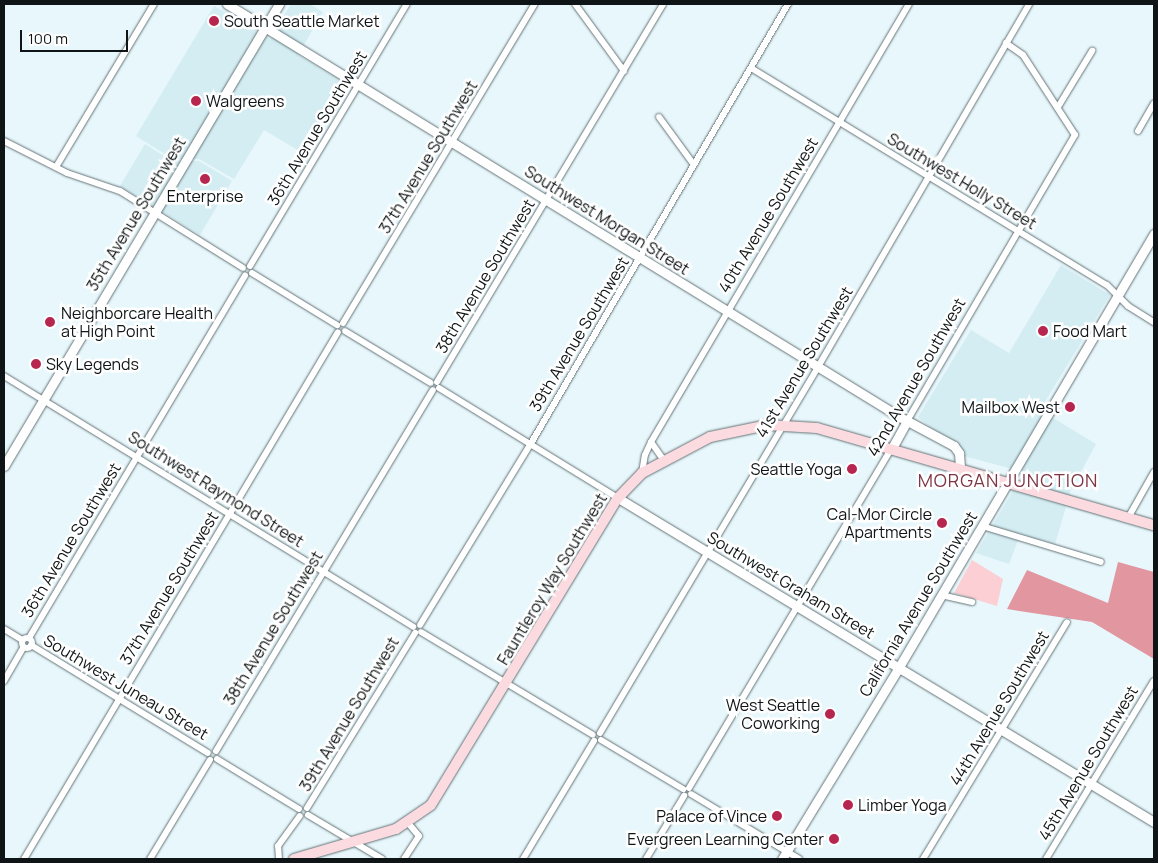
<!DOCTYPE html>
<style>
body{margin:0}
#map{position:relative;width:1158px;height:863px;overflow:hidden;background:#e7f7fb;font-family:Manrope,sans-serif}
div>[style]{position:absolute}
.built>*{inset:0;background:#d3edf2}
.green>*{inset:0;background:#fccfd4}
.forest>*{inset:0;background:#e296a0}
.roads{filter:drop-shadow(0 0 1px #657377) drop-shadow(0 0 1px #657377)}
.street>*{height:6px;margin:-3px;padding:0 3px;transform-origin:3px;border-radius:3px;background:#fff}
.street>.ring{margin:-3px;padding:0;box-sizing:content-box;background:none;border:6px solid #fff;border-radius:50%}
.secondary>*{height:9px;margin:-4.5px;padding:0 4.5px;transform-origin:4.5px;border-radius:4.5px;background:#fff}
.primary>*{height:10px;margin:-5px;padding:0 5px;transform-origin:5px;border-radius:5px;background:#fbdbdf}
.dots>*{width:14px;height:14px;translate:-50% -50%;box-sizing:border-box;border:2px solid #fff;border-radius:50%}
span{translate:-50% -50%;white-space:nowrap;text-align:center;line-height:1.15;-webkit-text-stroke:5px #fff;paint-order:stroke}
.poi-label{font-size:16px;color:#0f1516}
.left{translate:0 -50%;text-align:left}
.right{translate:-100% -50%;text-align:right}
.street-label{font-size:16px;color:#0f1516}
.neighbourhood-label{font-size:18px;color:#7d3643;letter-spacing:1px}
.frame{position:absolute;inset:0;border:5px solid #0f1516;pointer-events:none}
.scale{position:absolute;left:20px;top:30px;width:108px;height:22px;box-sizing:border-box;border:2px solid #0f1516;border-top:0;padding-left:6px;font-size:15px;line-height:18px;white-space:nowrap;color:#0f1516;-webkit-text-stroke:4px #fff;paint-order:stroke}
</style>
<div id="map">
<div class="built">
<i style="clip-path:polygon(291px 4px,310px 4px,323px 12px,298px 55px,349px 85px,306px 155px,264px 130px,234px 179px,199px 159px,173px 159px,136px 136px,214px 6px,270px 39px)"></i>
<i style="clip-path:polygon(145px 144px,172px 161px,199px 161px,232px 181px,200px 235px,120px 186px)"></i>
<i style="clip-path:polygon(1061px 265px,1110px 295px,1040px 410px,1096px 444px,1071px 490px,1055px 544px,1020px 535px,1009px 564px,976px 553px,1024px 472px,964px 456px,918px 417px,971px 330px,1009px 353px)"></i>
</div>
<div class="green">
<i style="clip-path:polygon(972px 560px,1003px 579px,997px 606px,954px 593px)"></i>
</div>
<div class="forest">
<i style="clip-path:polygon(1118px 562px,1154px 572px,1154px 659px,1092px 622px,1007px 609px,1027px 570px,1108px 603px)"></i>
</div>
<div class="roads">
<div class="street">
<i style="left:575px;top:4px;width:83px;rotate:53.8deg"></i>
<i style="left:751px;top:68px;width:417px;rotate:31.4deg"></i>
<i style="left:1107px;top:285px;width:30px;rotate:45deg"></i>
<i style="left:1128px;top:306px;width:31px;rotate:32deg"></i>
<i style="left:1058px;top:107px;width:66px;rotate:-58.7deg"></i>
<i style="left:659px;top:117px;width:59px;rotate:53.9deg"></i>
<i style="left:1138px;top:131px;width:32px;rotate:-60deg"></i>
<i style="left:4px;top:141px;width:71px;rotate:26.9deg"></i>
<i style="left:67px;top:173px;width:56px;rotate:18.8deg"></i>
<i style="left:120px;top:191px;width:145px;rotate:32deg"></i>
<i style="left:56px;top:167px;width:190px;rotate:-59deg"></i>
<i style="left:250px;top:266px;width:305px;rotate:-59.1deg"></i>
<i style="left:252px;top:273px;width:100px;rotate:31.5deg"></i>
<i style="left:343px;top:323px;width:372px;rotate:-59deg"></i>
<i style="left:345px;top:331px;width:100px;rotate:31.2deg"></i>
<i style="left:4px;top:376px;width:480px;rotate:31.5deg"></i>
<i style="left:437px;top:382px;width:440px;rotate:-59.1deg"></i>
<i style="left:439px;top:388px;width:210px;rotate:31.6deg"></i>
<i style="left:907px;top:421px;width:332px;rotate:-59.6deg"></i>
<i style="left:1075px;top:135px;width:95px;rotate:-123deg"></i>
<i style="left:1023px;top:55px;width:21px;rotate:-145deg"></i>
<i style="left:651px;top:442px;width:21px;rotate:55deg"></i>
<i style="left:642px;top:473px;width:18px;rotate:-81deg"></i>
<i style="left:645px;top:455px;width:14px;rotate:-65deg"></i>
<i style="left:651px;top:442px;width:508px;rotate:-59.5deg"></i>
<i style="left:1128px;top:518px;width:53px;rotate:-60.5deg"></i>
<i style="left:982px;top:526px;width:124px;rotate:16.8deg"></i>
<i style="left:941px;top:595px;width:32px;rotate:13deg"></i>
<i style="left:420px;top:625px;width:211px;rotate:-58.6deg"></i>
<i style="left:530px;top:445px;width:511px;rotate:-59.67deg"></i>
<i style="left:4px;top:629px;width:21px;rotate:31deg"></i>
<i style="left:421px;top:632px;width:200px;rotate:30.9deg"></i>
<i style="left:29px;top:638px;width:422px;rotate:-59.2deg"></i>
<i class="ring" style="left:22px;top:638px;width:4px;height:4px"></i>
<i style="left:31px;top:645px;width:207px;rotate:31.4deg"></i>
<i style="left:4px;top:681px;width:39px;rotate:-60deg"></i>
<i style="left:600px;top:733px;width:426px;rotate:-59.2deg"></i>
<i style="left:818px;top:367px;width:420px;rotate:-59.8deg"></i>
<i style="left:601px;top:740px;width:96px;rotate:30.9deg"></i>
<i style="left:216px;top:751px;width:421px;rotate:-59deg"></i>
<i style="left:217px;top:759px;width:96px;rotate:31.4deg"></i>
<i style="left:689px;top:788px;width:396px;rotate:-59.2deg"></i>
<i style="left:691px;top:794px;width:126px;rotate:31deg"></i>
<i style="left:307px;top:808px;width:206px;rotate:-58.3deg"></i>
<i style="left:308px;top:815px;width:86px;rotate:30.7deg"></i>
<i style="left:24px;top:859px;width:613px;rotate:-59.21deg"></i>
<i style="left:150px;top:859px;width:116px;rotate:-58.8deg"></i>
<i style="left:279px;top:859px;width:13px;rotate:-94deg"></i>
<i style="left:278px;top:846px;width:37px;rotate:-54deg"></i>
<i style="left:404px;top:859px;width:27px;rotate:-57deg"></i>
<i style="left:419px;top:836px;width:17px;rotate:-130deg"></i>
<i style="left:523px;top:859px;width:138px;rotate:-59deg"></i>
<i style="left:646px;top:859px;width:74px;rotate:-58.9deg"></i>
<i style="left:923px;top:859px;width:277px;rotate:-58.7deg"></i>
<i style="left:1046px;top:859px;width:208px;rotate:-58.8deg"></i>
</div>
<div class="secondary">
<i style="left:227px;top:4px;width:790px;rotate:31.54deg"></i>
<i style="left:900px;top:417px;width:61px;rotate:28.2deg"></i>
<i style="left:954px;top:446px;width:9px;rotate:54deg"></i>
<i style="left:959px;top:453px;width:15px;rotate:86deg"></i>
<i style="left:892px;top:448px;width:31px;rotate:-61deg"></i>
<i style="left:4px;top:466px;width:538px;rotate:-59.24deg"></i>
<i style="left:618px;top:498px;width:626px;rotate:31.15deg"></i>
<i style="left:782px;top:859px;width:225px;rotate:-58.6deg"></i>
<i style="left:899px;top:667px;width:503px;rotate:-59.51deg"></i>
</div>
<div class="primary">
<i style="left:294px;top:859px;width:106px;rotate:-16.4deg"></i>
<i style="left:396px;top:829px;width:42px;rotate:-34.4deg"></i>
<i style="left:431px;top:805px;width:359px;rotate:-58.7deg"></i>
<i style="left:618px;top:498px;width:35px;rotate:-46deg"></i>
<i style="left:642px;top:473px;width:77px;rotate:-27.9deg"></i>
<i style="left:710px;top:437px;width:58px;rotate:-11.9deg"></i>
<i style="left:767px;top:425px;width:50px;rotate:3.4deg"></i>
<i style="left:817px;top:428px;width:351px;rotate:16.1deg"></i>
</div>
</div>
<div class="dots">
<i style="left:214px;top:21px;background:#b7264e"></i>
<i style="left:196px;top:101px;background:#b7264e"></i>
<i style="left:205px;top:179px;background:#b7264e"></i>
<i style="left:50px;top:322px;background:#b7264e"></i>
<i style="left:1043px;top:331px;background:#b7264e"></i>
<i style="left:36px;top:364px;background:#b7264e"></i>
<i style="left:1070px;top:407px;background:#b7264e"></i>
<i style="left:852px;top:469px;background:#b7264e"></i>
<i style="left:942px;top:523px;background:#b7264e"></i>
<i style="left:830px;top:714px;background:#b7264e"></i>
<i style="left:848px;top:805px;background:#b7264e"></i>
<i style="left:777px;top:816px;background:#b7264e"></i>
<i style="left:834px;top:839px;background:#b7264e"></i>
</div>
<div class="poi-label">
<span class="left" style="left:224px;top:21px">South Seattle Market</span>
<span class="left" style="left:206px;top:101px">Walgreens</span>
<span style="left:205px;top:196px">Enterprise</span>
<span class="left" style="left:61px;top:322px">Neighborcare Health<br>at High Point</span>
<span class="left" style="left:1053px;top:331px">Food Mart</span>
<span class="left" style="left:46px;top:364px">Sky Legends</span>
<span class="right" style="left:1060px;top:407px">Mailbox West</span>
<span class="right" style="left:842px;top:469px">Seattle Yoga</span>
<span class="right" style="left:932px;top:523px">Cal-Mor Circle<br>Apartments</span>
<span class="right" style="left:820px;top:714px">West Seattle<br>Coworking</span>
<span class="left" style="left:858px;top:805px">Limber Yoga</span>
<span class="right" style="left:767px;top:816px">Palace of Vince</span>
<span class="right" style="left:824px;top:839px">Evergreen Learning Center</span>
</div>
<div class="street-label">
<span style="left:317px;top:128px;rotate:-59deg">36th Avenue Southwest</span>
<span style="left:428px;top:157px;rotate:-59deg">37th Avenue Southwest</span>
<span style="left:962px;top:181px;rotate:31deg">Southwest Holly Street</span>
<span style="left:136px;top:214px;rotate:-59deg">35th Avenue Southwest</span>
<span style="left:768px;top:215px;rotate:-59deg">40th Avenue Southwest</span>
<span style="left:607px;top:220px;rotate:32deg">Southwest Morgan Street</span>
<span style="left:485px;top:276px;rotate:-59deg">38th Avenue Southwest</span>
<span style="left:579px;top:334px;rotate:-59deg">39th Avenue Southwest</span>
<span style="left:804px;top:362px;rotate:-59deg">41st Avenue Southwest</span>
<span style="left:916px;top:377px;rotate:-60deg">42nd Avenue Southwest</span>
<span style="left:216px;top:489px;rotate:32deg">Southwest Raymond Street</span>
<span style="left:71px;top:540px;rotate:-59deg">36th Avenue Southwest</span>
<span style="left:552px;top:579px;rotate:-59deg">Fauntleroy Way Southwest</span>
<span style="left:791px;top:585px;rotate:31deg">Southwest Graham Street</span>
<span style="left:169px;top:588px;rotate:-59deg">37th Avenue Southwest</span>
<span style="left:918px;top:604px;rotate:-59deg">California Avenue Southwest</span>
<span style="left:273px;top:628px;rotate:-59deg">38th Avenue Southwest</span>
<span style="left:126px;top:687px;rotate:31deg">Southwest Juneau Street</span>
<span style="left:999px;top:708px;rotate:-59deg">44th Avenue Southwest</span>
<span style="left:349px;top:714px;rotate:-59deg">39th Avenue Southwest</span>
<span style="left:1088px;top:763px;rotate:-59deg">45th Avenue Southwest</span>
</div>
<div class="neighbourhood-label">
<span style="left:1008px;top:480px">MORGAN JUNCTION</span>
</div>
<div class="frame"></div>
<div class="scale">100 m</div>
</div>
